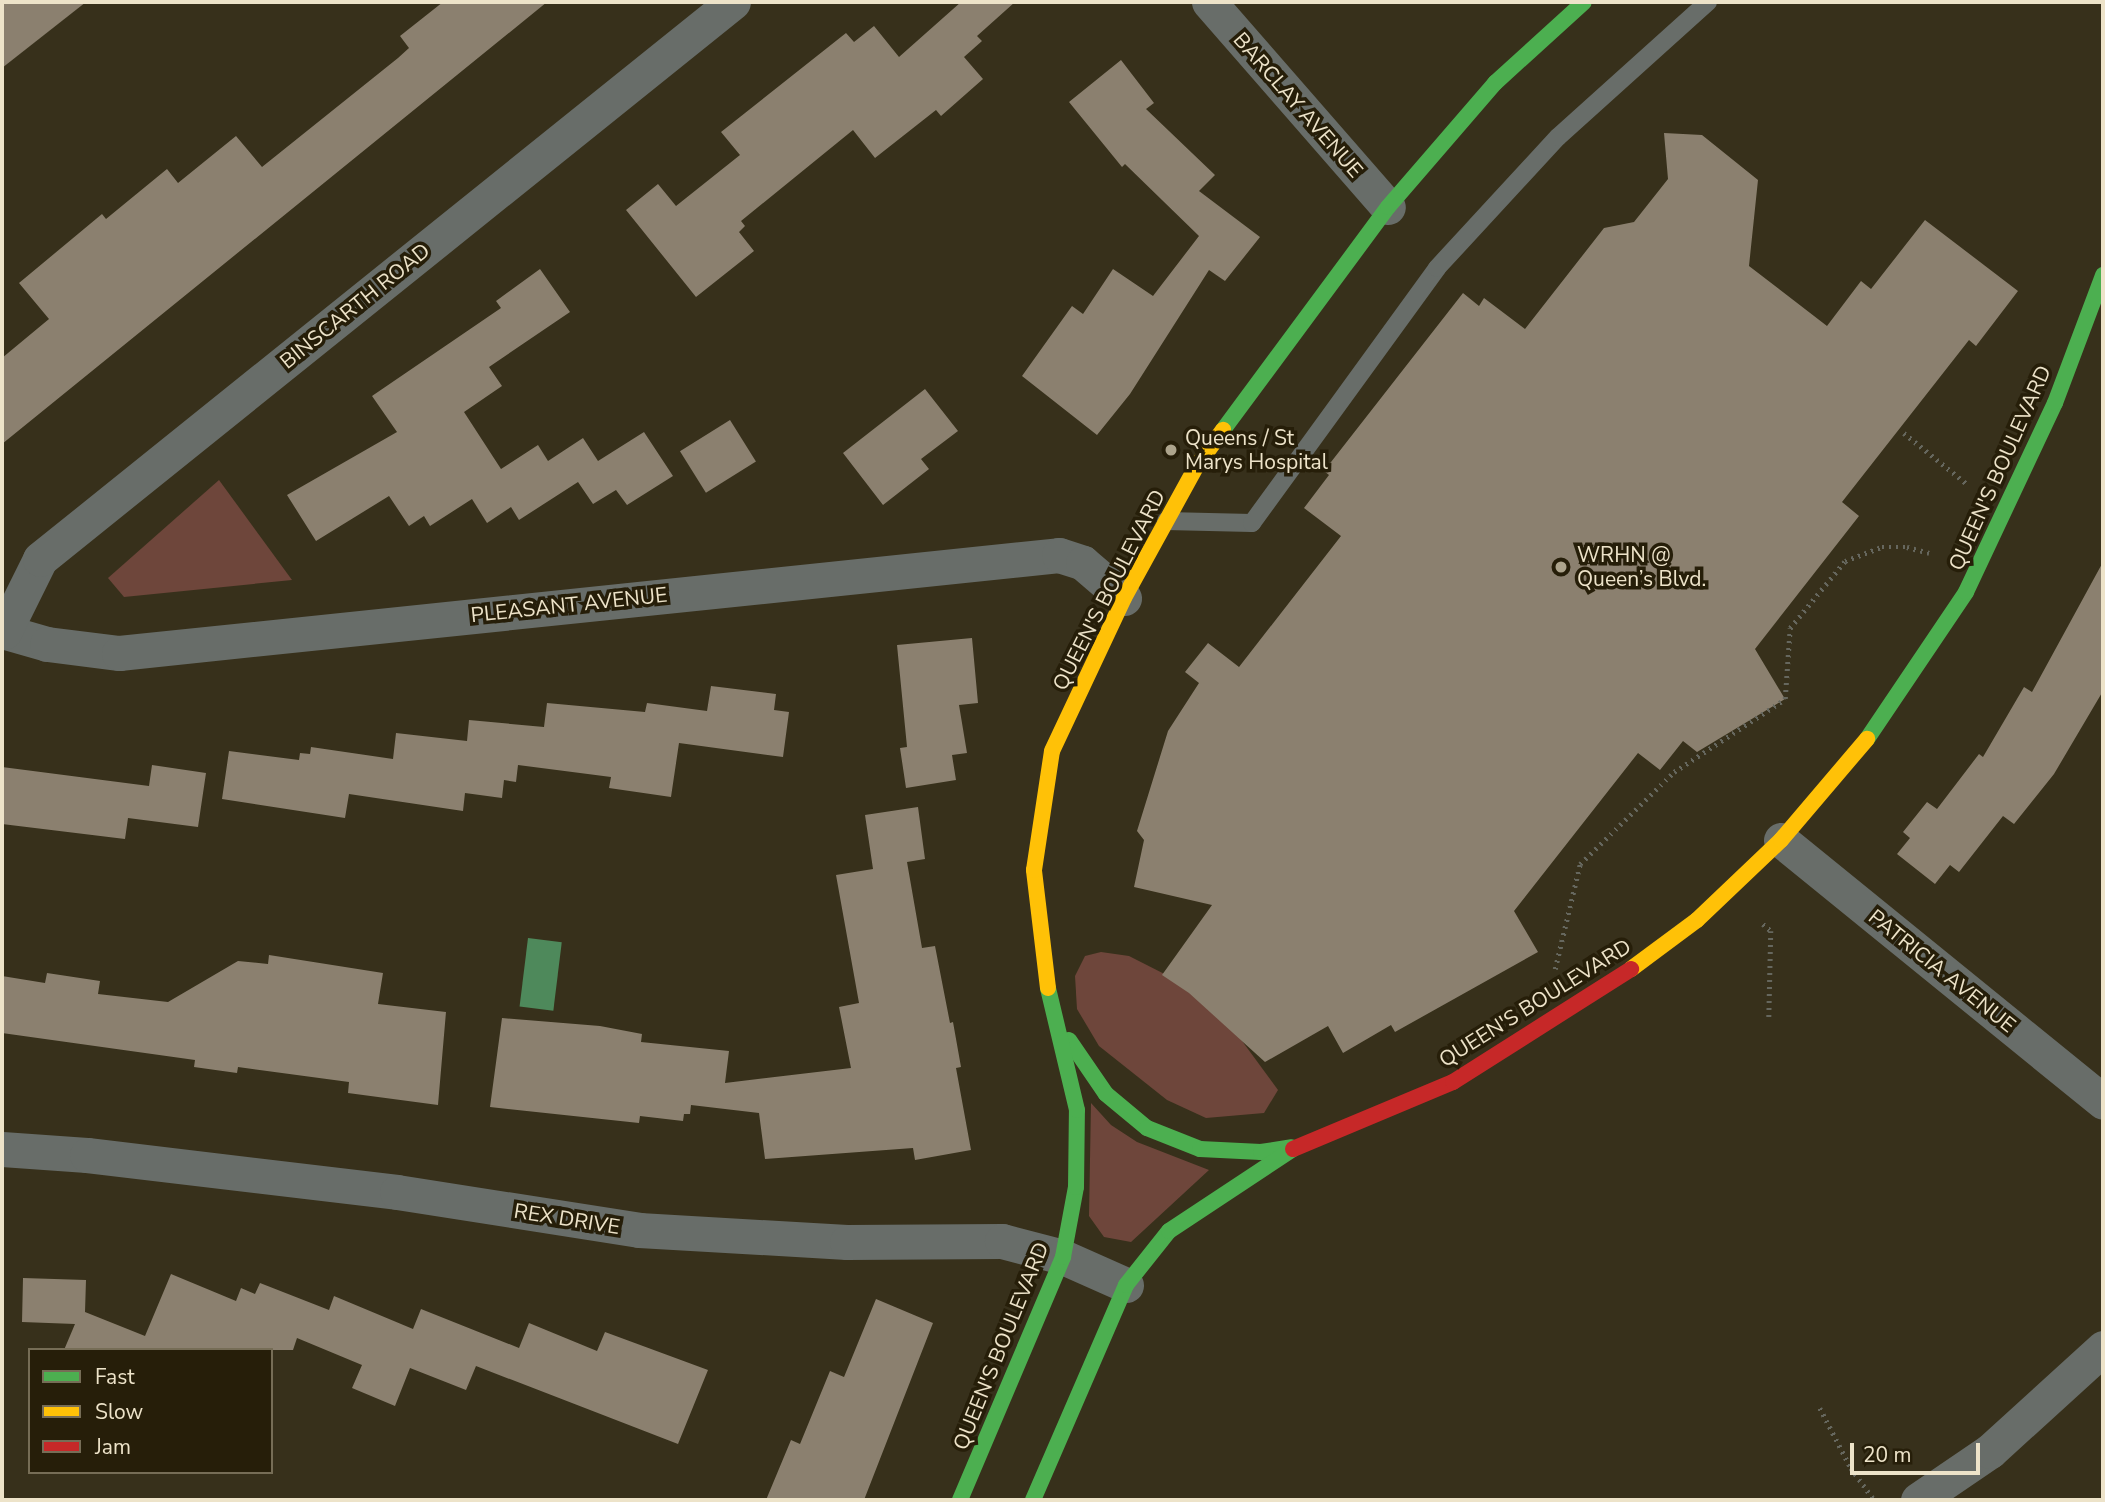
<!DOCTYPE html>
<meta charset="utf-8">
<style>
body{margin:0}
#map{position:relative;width:2105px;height:1502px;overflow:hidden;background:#37301b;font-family:"Nunito Sans",sans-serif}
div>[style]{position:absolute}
.green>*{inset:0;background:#6e463b}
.water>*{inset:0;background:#4e895b;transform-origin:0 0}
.building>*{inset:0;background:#8b806f;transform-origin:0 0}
.path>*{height:4.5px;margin-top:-2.25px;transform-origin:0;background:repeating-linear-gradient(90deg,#66675e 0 2px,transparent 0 7px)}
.lane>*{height:18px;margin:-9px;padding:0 9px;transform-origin:9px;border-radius:9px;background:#686d69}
.street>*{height:35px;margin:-17.5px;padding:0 17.5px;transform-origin:17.5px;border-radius:17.5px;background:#686d69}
.fast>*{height:16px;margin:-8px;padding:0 8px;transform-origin:8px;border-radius:8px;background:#4caf50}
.slow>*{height:16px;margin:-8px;padding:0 8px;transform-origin:8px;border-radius:8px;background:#ffc107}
.jam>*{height:16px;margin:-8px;padding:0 8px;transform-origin:8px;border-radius:8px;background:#c62828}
.dots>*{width:19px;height:19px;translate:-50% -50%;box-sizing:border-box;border:4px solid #261e09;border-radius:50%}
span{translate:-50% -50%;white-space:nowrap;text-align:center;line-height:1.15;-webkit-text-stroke:7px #261e09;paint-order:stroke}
.street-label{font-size:21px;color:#ede3c9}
.poi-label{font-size:21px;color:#ede3c9}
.left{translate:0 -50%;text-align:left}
.frame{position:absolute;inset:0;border:4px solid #ede3c9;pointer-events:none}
.legend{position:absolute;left:28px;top:1348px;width:245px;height:126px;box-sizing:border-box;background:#261e09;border:2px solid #766d56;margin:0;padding:9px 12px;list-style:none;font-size:21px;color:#ede3c9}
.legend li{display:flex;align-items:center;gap:14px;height:35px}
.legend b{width:35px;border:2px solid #766d56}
.scale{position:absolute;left:1850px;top:1443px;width:130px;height:32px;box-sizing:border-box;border:4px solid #ede3c9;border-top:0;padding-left:9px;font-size:21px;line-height:24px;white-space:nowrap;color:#ede3c9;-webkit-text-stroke:5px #261e09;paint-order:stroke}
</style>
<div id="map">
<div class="green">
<i style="clip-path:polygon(219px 480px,292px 580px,124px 597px,108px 578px)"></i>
<i style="clip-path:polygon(1101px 952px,1129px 956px,1192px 988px,1234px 1030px,1278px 1090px,1264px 1113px,1206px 1118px,1167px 1100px,1099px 1046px,1077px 1009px,1075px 976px,1085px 956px)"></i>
<i style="clip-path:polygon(1091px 1103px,1111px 1125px,1137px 1142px,1209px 1170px,1131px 1242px,1104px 1237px,1089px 1216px)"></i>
</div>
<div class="water">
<i style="left:528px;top:938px;width:34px;height:69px;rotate:7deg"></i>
</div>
<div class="building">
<i style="clip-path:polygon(2px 2px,86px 2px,2px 68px)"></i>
<i style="clip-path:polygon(443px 2px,547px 2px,2px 444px,2px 358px,49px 319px,19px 283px,102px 214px,106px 219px,167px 169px,178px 183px,236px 136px,262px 167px,398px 58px,409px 48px,400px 36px)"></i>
<i style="clip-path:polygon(961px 2px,1015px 2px,977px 36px,982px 41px,964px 57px,983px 79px,941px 116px,936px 110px,875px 158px,853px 130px,741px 221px,745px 226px,739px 232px,754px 251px,696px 297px,626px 210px,658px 184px,676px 206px,740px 155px,721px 132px,846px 33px,854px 42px,874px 26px,899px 57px)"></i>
<i style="clip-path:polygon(1121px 60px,1154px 103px,1146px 109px,1215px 175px,1199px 191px,1260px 237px,1225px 281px,1209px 270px,1130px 394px,1097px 435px,1022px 376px,1072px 306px,1083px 314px,1113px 269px,1153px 296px,1199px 236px,1125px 164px,1122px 167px,1069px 102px)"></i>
<i style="clip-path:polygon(1664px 133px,1702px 135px,1758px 180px,1749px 266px,1827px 326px,1861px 281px,1871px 289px,1925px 220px,2018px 291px,1976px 346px,1969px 340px,1842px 502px,1859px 516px,1755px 649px,1785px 699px,1697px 752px,1683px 741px,1660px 770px,1638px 753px,1514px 911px,1538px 952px,1395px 1032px,1391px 1025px,1343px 1053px,1328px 1026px,1265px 1062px,1189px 993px,1162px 975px,1212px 905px,1134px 887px,1144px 840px,1137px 831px,1168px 731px,1199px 683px,1185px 672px,1208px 643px,1239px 667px,1341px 536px,1304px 508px,1329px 475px,1324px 471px,1463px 293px,1479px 306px,1484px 298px,1525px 329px,1604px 228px,1634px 222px,1668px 179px)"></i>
<i style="clip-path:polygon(540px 269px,570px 312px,489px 367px,502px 386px,464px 412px,501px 469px,538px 445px,548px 461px,583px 438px,598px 461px,644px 432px,673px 476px,627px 505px,616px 490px,593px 504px,578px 482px,519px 520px,511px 507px,487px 523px,472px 499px,430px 526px,424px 516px,409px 526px,389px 496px,316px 541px,287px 495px,397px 432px,372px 396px,501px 308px,496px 301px)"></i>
<i style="clip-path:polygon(925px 389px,958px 431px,921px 459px,929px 469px,883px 505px,843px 453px)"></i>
<i style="left:730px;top:420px;width:49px;height:59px;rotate:58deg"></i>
<i style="clip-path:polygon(2103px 562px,2103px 691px,2054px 774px,2014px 824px,2003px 816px,1959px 872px,1950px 865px,1935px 884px,1897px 854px,1910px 838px,1903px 832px,1927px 802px,1937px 809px,1979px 754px,1983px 757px,2024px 687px,2032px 692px)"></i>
<i style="clip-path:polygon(972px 638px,978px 703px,959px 705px,967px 753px,952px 755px,956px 780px,906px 788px,900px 748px,907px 747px,897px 645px)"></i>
<i style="clip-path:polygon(711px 686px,776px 694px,774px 710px,789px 712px,783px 757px,679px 743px,671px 797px,609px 788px,611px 777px,518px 765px,516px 782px,504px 780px,502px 798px,465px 793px,463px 811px,349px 794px,345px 818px,222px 799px,229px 751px,299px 760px,300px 753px,310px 754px,311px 747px,393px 759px,396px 733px,467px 741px,469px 720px,544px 727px,547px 703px,645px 712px,647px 703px,707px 711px)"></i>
<i style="clip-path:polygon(152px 765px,206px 773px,198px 827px,128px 818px,125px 839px,2px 824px,2px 767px,149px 786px)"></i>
<i style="clip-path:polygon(918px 807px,925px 859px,907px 862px,922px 948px,935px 946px,950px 1023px,953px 1022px,961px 1067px,956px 1068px,971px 1150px,915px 1160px,913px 1148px,765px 1159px,759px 1113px,691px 1105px,690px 1114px,684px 1114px,683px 1121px,640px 1116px,639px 1123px,490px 1107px,502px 1018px,600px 1026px,642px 1034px,641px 1042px,729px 1051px,725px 1083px,851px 1068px,839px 1007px,859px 1003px,836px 875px,873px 869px,865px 815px)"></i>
<i style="clip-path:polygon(269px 955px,383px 973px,378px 1004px,446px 1012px,438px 1105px,348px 1093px,349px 1082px,238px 1067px,237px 1073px,194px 1067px,195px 1060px,2px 1033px,2px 976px,45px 983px,47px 973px,100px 981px,98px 994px,168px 1002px,238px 961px,268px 964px)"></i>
<i style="clip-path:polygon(171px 1274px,236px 1301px,241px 1288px,255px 1294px,260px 1283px,329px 1310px,334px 1296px,413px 1329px,421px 1309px,519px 1348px,529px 1323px,597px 1351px,605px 1332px,708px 1370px,678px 1444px,476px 1366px,466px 1390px,410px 1368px,395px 1406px,352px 1388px,362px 1365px,297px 1338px,293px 1350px,64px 1350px,75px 1324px,22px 1322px,23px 1278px,86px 1280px,85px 1312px,145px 1336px)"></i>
<i style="clip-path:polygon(876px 1299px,933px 1323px,864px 1500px,766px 1500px,791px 1440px,800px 1444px,830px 1371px,844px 1377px)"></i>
</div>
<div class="path">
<i style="left:1904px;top:433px;width:81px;rotate:39deg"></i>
<i style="left:1763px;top:924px;width:11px;rotate:41deg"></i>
<i style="left:1771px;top:931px;width:87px;rotate:91.3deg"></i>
<i style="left:1555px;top:969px;width:108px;rotate:-76.6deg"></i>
<i style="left:1580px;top:864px;width:132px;rotate:-44.4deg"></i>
<i style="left:1674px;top:772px;width:133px;rotate:-33.3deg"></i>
<i style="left:1785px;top:699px;width:71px;rotate:-86deg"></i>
<i style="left:1790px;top:628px;width:87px;rotate:-50.6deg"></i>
<i style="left:1845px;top:561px;width:40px;rotate:-21deg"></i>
<i style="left:1882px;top:547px;width:25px"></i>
<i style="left:1907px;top:547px;width:23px;rotate:15deg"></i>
<i style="left:1820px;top:1408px;width:68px;rotate:62.7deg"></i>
<i style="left:1851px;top:1468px;width:39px;rotate:54deg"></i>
</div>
<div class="lane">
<i style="left:1166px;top:521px;width:86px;rotate:1.3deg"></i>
<i style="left:1252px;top:523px;width:315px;rotate:-54deg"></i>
<i style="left:1437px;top:268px;width:178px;rotate:-47.3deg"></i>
<i style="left:1558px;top:137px;width:202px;rotate:-42deg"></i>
</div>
<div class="street">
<i style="left:1209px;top:2px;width:272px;rotate:48.9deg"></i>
<i style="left:2px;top:631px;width:47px;rotate:16.1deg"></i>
<i style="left:47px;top:644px;width:73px;rotate:7.1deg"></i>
<i style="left:119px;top:653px;width:945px;rotate:-5.95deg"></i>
<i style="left:1059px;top:555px;width:25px;rotate:18deg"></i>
<i style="left:1083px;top:563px;width:54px;rotate:40.5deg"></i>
<i style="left:4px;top:632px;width:81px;rotate:-63.7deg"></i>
<i style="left:40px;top:559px;width:889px;rotate:-38.79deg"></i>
<i style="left:1781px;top:840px;width:415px;rotate:39.1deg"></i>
<i style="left:2px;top:1149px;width:85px;rotate:4deg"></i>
<i style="left:87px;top:1155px;width:312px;rotate:6.8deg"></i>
<i style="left:397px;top:1192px;width:245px;rotate:8.9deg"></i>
<i style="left:639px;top:1230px;width:208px;rotate:3.3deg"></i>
<i style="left:847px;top:1242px;width:155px;rotate:-0.4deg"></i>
<i style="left:1002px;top:1241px;width:63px;rotate:14.7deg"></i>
<i style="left:1063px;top:1257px;width:69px;rotate:24deg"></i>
<i style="left:1918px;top:1500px;width:87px;rotate:-34.2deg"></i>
<i style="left:1990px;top:1451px;width:153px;rotate:-42.3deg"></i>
</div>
<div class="fast">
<i style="left:1223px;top:430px;width:277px;rotate:-53.5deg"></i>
<i style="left:1388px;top:207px;width:164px;rotate:-49.2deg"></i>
<i style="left:1495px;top:83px;width:120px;rotate:-42.3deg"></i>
<i style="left:1867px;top:739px;width:177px;rotate:-56deg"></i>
<i style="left:1966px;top:592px;width:209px;rotate:-64.8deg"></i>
<i style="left:2055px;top:403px;width:137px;rotate:-69.4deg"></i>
<i style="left:1069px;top:1040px;width:65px;rotate:55.6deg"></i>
<i style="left:1106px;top:1094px;width:53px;rotate:39.7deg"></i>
<i style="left:1147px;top:1128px;width:57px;rotate:21.6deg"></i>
<i style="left:1200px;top:1149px;width:61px;rotate:2.8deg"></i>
<i style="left:1261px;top:1152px;width:31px;rotate:-9deg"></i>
<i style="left:960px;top:1500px;width:264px;rotate:-67deg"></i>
<i style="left:1063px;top:1257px;width:71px;rotate:-79.5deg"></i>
<i style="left:1076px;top:1187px;width:77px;rotate:-89.3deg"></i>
<i style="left:1077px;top:1110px;width:125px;rotate:-103.4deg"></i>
<i style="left:1033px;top:1500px;width:234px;rotate:-66.6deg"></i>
<i style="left:1126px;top:1285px;width:69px;rotate:-51.5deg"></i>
<i style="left:1169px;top:1231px;width:149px;rotate:-33.5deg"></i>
</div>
<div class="slow">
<i style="left:1631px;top:969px;width:82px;rotate:-36.6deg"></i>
<i style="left:1697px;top:920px;width:116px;rotate:-43.6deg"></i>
<i style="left:1781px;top:840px;width:133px;rotate:-49.6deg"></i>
<i style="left:1048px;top:988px;width:119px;rotate:-96.8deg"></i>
<i style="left:1034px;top:870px;width:120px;rotate:-81.4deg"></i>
<i style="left:1052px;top:751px;width:169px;rotate:-64.8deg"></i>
<i style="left:1124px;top:598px;width:149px;rotate:-61.2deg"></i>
<i style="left:1196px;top:467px;width:46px;rotate:-53.9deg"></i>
</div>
<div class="jam">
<i style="left:1293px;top:1149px;width:173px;rotate:-22.7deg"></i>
<i style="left:1453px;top:1082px;width:211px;rotate:-32.4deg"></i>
</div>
<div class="dots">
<i style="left:1171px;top:450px;background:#ada48c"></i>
<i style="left:1561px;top:567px;background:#ada48c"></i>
</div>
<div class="street-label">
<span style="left:1298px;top:105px;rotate:49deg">BARCLAY AVENUE</span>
<span style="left:355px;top:306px;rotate:-39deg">BINSCARTH ROAD</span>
<span style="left:2000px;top:468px;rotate:-66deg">QUEEN'S BOULEVARD</span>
<span style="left:1109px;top:590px;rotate:-63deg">QUEEN'S BOULEVARD</span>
<span style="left:569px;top:605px;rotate:-6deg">PLEASANT AVENUE</span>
<span style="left:1942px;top:971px;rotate:39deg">PATRICIA AVENUE</span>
<span style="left:1535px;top:1003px;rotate:-32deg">QUEEN'S BOULEVARD</span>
<span style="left:567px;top:1219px;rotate:9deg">REX DRIVE</span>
<span style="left:1001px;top:1346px;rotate:-68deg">QUEEN'S BOULEVARD</span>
</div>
<div class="poi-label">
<span class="left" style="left:1185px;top:450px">Queens / St<br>Marys Hospital</span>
<span class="left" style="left:1577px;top:567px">WRHN @<br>Queen’s Blvd.</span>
</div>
<div class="frame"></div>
<ul class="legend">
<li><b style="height:9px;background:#4caf50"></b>Fast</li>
<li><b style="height:9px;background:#ffc107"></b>Slow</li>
<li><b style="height:9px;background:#c62828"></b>Jam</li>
</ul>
<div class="scale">20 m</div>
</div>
